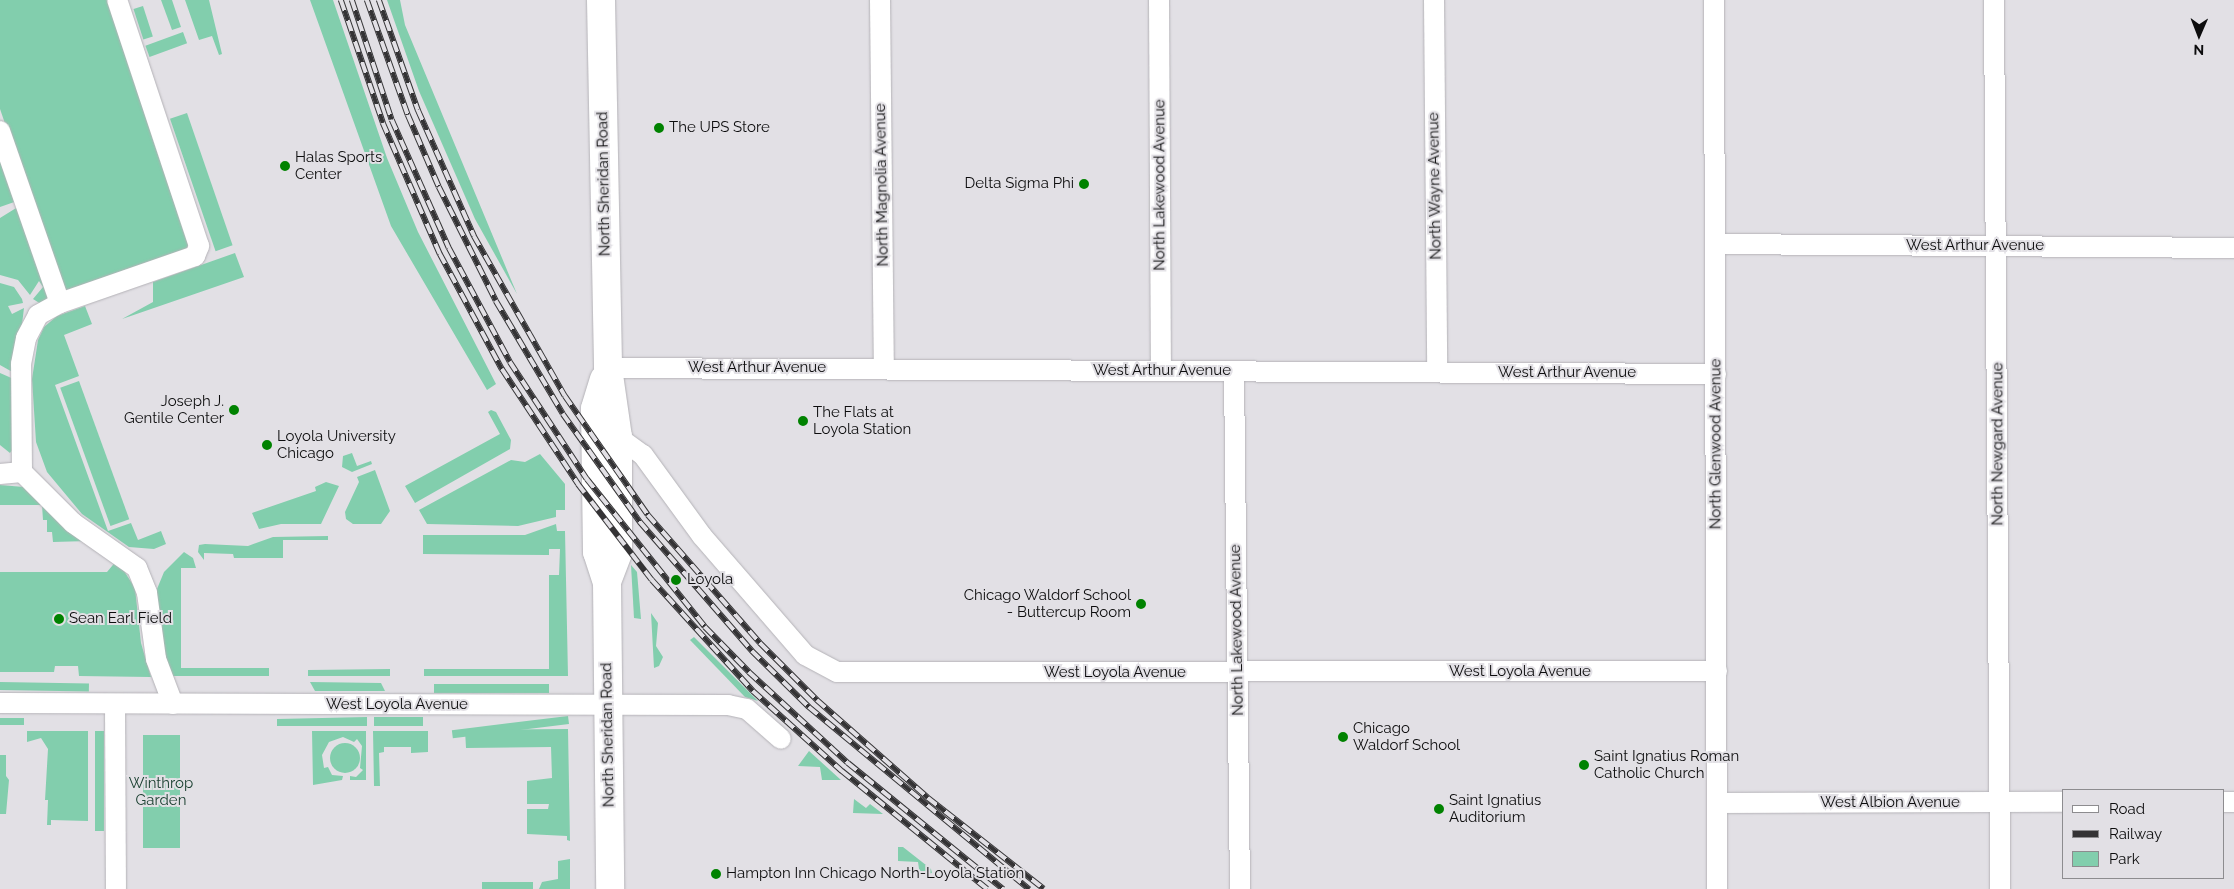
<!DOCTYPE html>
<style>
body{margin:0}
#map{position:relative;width:2234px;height:889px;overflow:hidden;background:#e2e0e5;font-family:Raleway,sans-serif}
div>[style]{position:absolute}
.green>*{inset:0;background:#82cead;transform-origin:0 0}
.round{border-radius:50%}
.roads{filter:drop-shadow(0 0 1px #b4b2b7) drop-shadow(0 0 1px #b4b2b7)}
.street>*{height:20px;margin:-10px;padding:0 10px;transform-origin:10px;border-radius:10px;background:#fff}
.secondary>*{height:28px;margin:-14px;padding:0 14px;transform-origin:14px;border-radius:14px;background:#fff}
.rail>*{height:5.5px;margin-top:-2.75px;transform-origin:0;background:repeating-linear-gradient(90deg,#e2e0e5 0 11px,#343335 0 22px);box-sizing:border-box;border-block:1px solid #343335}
.dots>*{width:14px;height:14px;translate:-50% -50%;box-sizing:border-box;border:2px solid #e2e0e5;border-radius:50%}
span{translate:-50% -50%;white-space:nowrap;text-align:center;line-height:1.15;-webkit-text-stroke:4px #e2e0e5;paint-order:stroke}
.poi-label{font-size:15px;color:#0d0d0e}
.left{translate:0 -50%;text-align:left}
.right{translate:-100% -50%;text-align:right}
.street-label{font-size:15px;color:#0d0d0e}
.park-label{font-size:15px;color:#1c4132}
.legend{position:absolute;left:2062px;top:789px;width:162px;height:90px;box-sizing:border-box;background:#e2e0e5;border:1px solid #8d8c8f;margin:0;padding:6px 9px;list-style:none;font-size:15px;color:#0d0d0e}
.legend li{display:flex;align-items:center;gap:10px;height:25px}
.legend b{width:25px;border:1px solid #8d8c8f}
.north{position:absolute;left:2174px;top:10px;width:50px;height:50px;-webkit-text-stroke:4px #e2e0e5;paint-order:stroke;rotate:181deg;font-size:14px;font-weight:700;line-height:20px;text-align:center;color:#0d0d0e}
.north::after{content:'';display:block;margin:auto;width:18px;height:22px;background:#0d0d0e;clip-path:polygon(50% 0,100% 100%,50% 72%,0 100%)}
</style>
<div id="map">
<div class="green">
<i style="clip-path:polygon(0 0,111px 0,190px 242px,185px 251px,64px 294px,0 109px)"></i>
<i style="clip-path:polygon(161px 0,172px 0,181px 27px,172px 30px)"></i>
<i style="clip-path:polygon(185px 0,209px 0,222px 54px,219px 55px,212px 36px,199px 40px)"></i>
<i style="clip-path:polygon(310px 0,333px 0,387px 158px,418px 232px,496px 384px,487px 390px,391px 226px)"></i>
<i style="clip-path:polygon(387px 0,400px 0,405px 25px,517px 294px,475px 219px,419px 91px)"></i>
<i style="left:143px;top:6px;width:32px;height:10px;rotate:72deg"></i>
<i style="left:183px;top:32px;width:12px;height:40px;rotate:70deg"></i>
<i style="left:187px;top:113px;width:140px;height:18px;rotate:71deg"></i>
<i style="clip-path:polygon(0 159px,20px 200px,0 207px)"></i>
<i style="clip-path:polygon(21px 205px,53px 296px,41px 304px,33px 299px,43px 287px,39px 281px,30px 295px,18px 280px,0 275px,0 218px)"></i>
<i style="clip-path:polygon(235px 253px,244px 277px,122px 319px,153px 302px,153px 282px)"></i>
<i style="clip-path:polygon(0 283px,14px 287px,22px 299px,23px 303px,8px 306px,12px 314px,24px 308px,16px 374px,0 365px)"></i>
<i style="clip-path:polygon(85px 306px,92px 324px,64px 335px,79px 376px,55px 385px,108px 531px,131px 523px,138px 540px,161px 531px,166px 544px,154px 549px,129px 547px,82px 514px,47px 472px,36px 442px,32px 379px,38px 340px,44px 327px,57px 316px)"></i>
<i style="clip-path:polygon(0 373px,16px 380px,15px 446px,10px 453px,0 445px)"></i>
<i style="left:79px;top:381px;width:147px;height:20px;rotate:70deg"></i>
<i style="clip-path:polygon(491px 410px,496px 412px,511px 440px,510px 449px,415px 503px,405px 486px,500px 434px,488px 412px)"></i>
<i style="clip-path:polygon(352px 453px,357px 466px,371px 461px,372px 464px,352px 472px,342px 467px,343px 456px)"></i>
<i style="clip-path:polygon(540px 454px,565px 484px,565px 510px,556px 510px,556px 517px,518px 526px,427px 524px,419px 510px,511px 460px,525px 462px)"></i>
<i style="clip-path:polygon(375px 470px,390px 511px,381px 524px,353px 524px,346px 519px,345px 512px,359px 482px,357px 477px)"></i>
<i style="clip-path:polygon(326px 482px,339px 486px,321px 524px,281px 524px,259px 529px,252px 513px,316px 491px,315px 487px)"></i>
<i style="clip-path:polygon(0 485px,24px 487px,88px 541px,53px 542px,52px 532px,47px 532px,47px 520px,43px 520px,42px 505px,0 505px)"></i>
<i style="clip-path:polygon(556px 524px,557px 531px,565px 531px,568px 676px,424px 676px,424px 669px,549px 669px,549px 575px,559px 575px,560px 549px,549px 549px,549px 555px,423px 554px,423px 535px,525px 535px)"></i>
<i style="clip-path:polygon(328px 536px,328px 540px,283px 540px,283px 558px,234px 558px,233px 554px,204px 553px,204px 560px,198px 552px,199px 545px,205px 544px,248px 546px,273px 537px)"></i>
<i style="clip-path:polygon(184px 552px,193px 558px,196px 568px,181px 568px,181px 668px,269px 668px,269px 676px,170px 676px,166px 669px,156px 604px,157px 589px,164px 572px)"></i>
<i style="clip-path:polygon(117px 560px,135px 588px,141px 643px,151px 677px,79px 676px,78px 666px,55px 666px,54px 672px,0 672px,0 572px,107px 572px)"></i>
<i style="clip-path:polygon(631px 565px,637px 572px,641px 619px,634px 618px)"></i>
<i style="clip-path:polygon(651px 613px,658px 623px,656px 646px,663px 657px,659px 666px,654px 668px)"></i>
<i style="clip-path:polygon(694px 637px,758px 701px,745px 697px,690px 640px)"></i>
<i style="clip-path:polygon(390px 669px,390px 676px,308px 676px,308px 670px)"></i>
<i style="left:0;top:682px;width:89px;height:8px;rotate:1deg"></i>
<i style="clip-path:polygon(310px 682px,381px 683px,385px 691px,315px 691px)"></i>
<i style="left:434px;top:684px;width:115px;height:9px"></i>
<i style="left:568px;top:716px;width:8px;height:117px;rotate:83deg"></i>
<i style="clip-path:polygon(367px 717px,367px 726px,277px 726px,277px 719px)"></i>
<i style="left:374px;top:717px;width:49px;height:9px"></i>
<i style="left:0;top:718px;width:24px;height:7px"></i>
<i style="clip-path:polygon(568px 729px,570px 841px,567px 840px,567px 836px,527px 834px,527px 809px,548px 809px,549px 804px,527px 804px,527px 781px,552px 778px,551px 747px,466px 748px,465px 730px)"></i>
<i style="clip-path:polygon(27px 731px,88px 731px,88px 821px,51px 820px,51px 825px,47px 825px,48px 800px,45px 800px,48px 749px,41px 738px,27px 742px)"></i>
<i style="left:95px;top:731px;width:9px;height:100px"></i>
<i style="clip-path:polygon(312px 731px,366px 731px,366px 780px,350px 780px,350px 776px,356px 777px,363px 770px,360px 768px,362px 746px,357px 739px,354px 742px,343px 737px,329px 742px,322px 755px,324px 768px,328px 767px,332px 775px,343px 776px,342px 780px,313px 785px)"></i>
<i style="clip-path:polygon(373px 731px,428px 731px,428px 752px,411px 753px,411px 747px,384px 747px,384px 752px,379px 753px,380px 786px,374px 786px)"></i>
<i style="left:143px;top:735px;width:37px;height:113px"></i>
<i class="round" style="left:330px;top:743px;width:30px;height:30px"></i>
<i style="clip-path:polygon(809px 751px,841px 780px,822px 780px,820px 767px,798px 766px)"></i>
<i style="clip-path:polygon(0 755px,6px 755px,6px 776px,9px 780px,6px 814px,0 814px)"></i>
<i style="clip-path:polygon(854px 799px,866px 808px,870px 804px,883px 814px,853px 813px)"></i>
<i style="clip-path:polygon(898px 847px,903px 847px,931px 869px,932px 873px,920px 876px,918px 862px,898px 861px)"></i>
<i style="clip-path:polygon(570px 859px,570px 889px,539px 889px,542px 882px,558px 879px,558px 861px)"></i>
<i style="left:482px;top:882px;width:51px;height:7px"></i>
</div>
<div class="roads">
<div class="street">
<i style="left:880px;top:0;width:369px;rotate:89.4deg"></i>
<i style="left:1159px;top:0;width:371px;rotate:89.7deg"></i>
<i style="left:1434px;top:0;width:372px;rotate:89.5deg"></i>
<i style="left:1714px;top:0;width:889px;rotate:89.81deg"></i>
<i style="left:1994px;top:0;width:889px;rotate:89.61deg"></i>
<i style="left:0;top:131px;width:182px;rotate:70.8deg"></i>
<i style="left:1716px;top:244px;width:518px;rotate:0.44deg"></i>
<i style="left:608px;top:368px;width:1108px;rotate:0.31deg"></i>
<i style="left:1234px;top:371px;width:518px;rotate:89.34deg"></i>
<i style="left:618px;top:437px;width:31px;rotate:36deg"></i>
<i style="left:643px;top:455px;width:100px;rotate:53.9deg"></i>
<i style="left:702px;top:536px;width:157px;rotate:49.1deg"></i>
<i style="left:805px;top:655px;width:36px;rotate:28deg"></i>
<i style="left:837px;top:672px;width:880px;rotate:-0.07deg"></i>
<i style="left:22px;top:472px;width:108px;rotate:-90.5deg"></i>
<i style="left:21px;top:364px;width:26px;rotate:-79deg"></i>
<i style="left:26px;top:338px;width:26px;rotate:-62deg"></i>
<i style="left:38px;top:315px;width:25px;rotate:-29deg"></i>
<i style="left:60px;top:303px;width:143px;rotate:-19.2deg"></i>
<i style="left:195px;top:256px;width:11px;rotate:-68deg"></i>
<i style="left:199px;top:246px;width:259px;rotate:-108.4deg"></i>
<i style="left:0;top:474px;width:22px;rotate:-5deg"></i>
<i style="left:22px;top:472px;width:72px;rotate:45deg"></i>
<i style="left:73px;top:523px;width:78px;rotate:35.1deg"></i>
<i style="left:137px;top:568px;width:27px;rotate:68deg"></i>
<i style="left:147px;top:593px;width:67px;rotate:82.2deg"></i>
<i style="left:156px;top:659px;width:48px;rotate:69.3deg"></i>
<i style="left:0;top:703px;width:728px;rotate:0.16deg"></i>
<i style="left:728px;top:705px;width:19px;rotate:12deg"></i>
<i style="left:747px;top:709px;width:45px;rotate:41.4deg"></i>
<i style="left:115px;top:704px;width:185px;rotate:89.7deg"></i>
<i style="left:2223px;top:802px;width:11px"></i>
<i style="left:1717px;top:803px;width:346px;rotate:-0.2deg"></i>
</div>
<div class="secondary">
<i style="left:601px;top:0;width:368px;rotate:88.9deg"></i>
<i style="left:608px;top:368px;width:70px;rotate:81.8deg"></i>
<i style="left:618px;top:437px;width:116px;rotate:90deg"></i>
<i style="left:618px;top:553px;width:31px;rotate:111deg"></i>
<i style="left:604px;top:379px;width:31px;rotate:107deg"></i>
<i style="left:595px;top:409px;width:143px;rotate:89.2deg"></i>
<i style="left:597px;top:552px;width:32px;rotate:72deg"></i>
<i style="left:607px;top:582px;width:307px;rotate:89.4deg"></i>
</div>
</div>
<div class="rail">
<i style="left:341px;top:0;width:130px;rotate:71.1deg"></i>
<i style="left:383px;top:123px;width:143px;rotate:66.5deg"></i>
<i style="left:440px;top:254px;width:131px;rotate:61.7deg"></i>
<i style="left:502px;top:369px;width:138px;rotate:56.5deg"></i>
<i style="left:578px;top:484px;width:121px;rotate:52.4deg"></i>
<i style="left:652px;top:580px;width:150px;rotate:47.7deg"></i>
<i style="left:753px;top:691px;width:120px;rotate:42deg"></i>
<i style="left:842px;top:771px;width:187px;rotate:39.1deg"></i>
<i style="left:352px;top:0;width:126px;rotate:71.6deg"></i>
<i style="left:392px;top:120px;width:140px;rotate:66deg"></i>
<i style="left:449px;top:248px;width:129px;rotate:61.8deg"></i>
<i style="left:510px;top:362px;width:140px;rotate:56.7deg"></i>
<i style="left:587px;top:479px;width:189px;rotate:51.4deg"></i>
<i style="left:705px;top:627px;width:63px;rotate:45.6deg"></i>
<i style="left:749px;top:672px;width:134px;rotate:42.6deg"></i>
<i style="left:848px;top:763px;width:200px;rotate:39.1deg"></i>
<i style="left:367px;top:0;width:122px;rotate:70.4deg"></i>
<i style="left:408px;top:115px;width:78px;rotate:66.7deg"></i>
<i style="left:439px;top:187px;width:127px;rotate:63.4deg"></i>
<i style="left:496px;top:301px;width:131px;rotate:59.3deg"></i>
<i style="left:563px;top:414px;width:133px;rotate:54.5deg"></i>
<i style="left:640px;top:522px;width:171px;rotate:49deg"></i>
<i style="left:752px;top:651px;width:80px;rotate:44.5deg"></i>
<i style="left:809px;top:707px;width:286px;rotate:39.6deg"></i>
<i style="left:379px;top:0;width:117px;rotate:70.5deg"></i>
<i style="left:418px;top:110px;width:138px;rotate:66deg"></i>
<i style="left:474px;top:236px;width:184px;rotate:60.4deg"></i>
<i style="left:565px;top:396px;width:145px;rotate:55.1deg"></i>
<i style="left:648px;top:515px;width:170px;rotate:48.8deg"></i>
<i style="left:760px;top:643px;width:81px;rotate:45deg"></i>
<i style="left:817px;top:700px;width:148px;rotate:41.4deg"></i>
<i style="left:928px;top:798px;width:147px;rotate:38.1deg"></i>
</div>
<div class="dots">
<i style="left:659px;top:128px;background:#008200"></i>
<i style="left:285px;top:166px;background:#008200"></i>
<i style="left:1084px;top:184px;background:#008200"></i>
<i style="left:234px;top:410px;background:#008200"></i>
<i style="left:803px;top:421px;background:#008200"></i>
<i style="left:267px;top:445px;background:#008200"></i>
<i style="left:676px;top:580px;background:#008200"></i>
<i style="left:1141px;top:604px;background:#008200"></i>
<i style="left:59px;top:619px;background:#008200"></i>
<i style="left:1343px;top:737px;background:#008200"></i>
<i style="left:1584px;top:765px;background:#008200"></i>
<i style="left:1439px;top:809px;background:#008200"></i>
<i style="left:716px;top:874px;background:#008200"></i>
</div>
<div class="poi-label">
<span class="left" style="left:669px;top:128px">The UPS Store</span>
<span class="left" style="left:295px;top:166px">Halas Sports<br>Center</span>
<span class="right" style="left:1074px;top:184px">Delta Sigma Phi</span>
<span class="right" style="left:224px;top:410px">Joseph J.<br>Gentile Center</span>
<span class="left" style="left:813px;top:421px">The Flats at<br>Loyola Station</span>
<span class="left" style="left:277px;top:445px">Loyola University<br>Chicago</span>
<span class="left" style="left:687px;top:580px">Loyola</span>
<span class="right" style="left:1131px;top:604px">Chicago Waldorf School<br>- Buttercup Room</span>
<span class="left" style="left:69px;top:619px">Sean Earl Field</span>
<span class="left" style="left:1353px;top:737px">Chicago<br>Waldorf School</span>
<span class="left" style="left:1594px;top:765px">Saint Ignatius Roman<br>Catholic Church</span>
<span class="left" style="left:1449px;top:809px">Saint Ignatius<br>Auditorium</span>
<span class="left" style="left:726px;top:874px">Hampton Inn Chicago North-Loyola Station</span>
</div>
<div class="street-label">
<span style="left:604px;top:184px;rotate:-91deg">North Sheridan Road</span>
<span style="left:882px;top:185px;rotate:-91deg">North Magnolia Avenue</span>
<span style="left:1160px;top:185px;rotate:-90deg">North Lakewood Avenue</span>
<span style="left:1435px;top:186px;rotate:-91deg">North Wayne Avenue</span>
<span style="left:1975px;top:246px">West Arthur Avenue</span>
<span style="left:757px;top:368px">West Arthur Avenue</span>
<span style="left:1162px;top:371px">West Arthur Avenue</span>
<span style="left:1567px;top:373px">West Arthur Avenue</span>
<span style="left:1716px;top:444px;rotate:-90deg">North Glenwood Avenue</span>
<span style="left:1998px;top:444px;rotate:-90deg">North Newgard Avenue</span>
<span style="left:1237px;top:630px;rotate:-91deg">North Lakewood Avenue</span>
<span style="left:1520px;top:672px">West Loyola Avenue</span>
<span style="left:1115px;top:673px">West Loyola Avenue</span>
<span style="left:397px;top:705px">West Loyola Avenue</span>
<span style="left:608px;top:735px;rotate:-91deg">North Sheridan Road</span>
<span style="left:1890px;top:803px">West Albion Avenue</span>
</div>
<div class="park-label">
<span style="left:161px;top:792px">Winthrop<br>Garden</span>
</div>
<ul class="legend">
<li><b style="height:6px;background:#fff"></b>Road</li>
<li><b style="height:6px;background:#343335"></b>Railway</li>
<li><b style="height:14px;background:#82cead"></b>Park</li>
</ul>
<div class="north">N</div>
</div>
